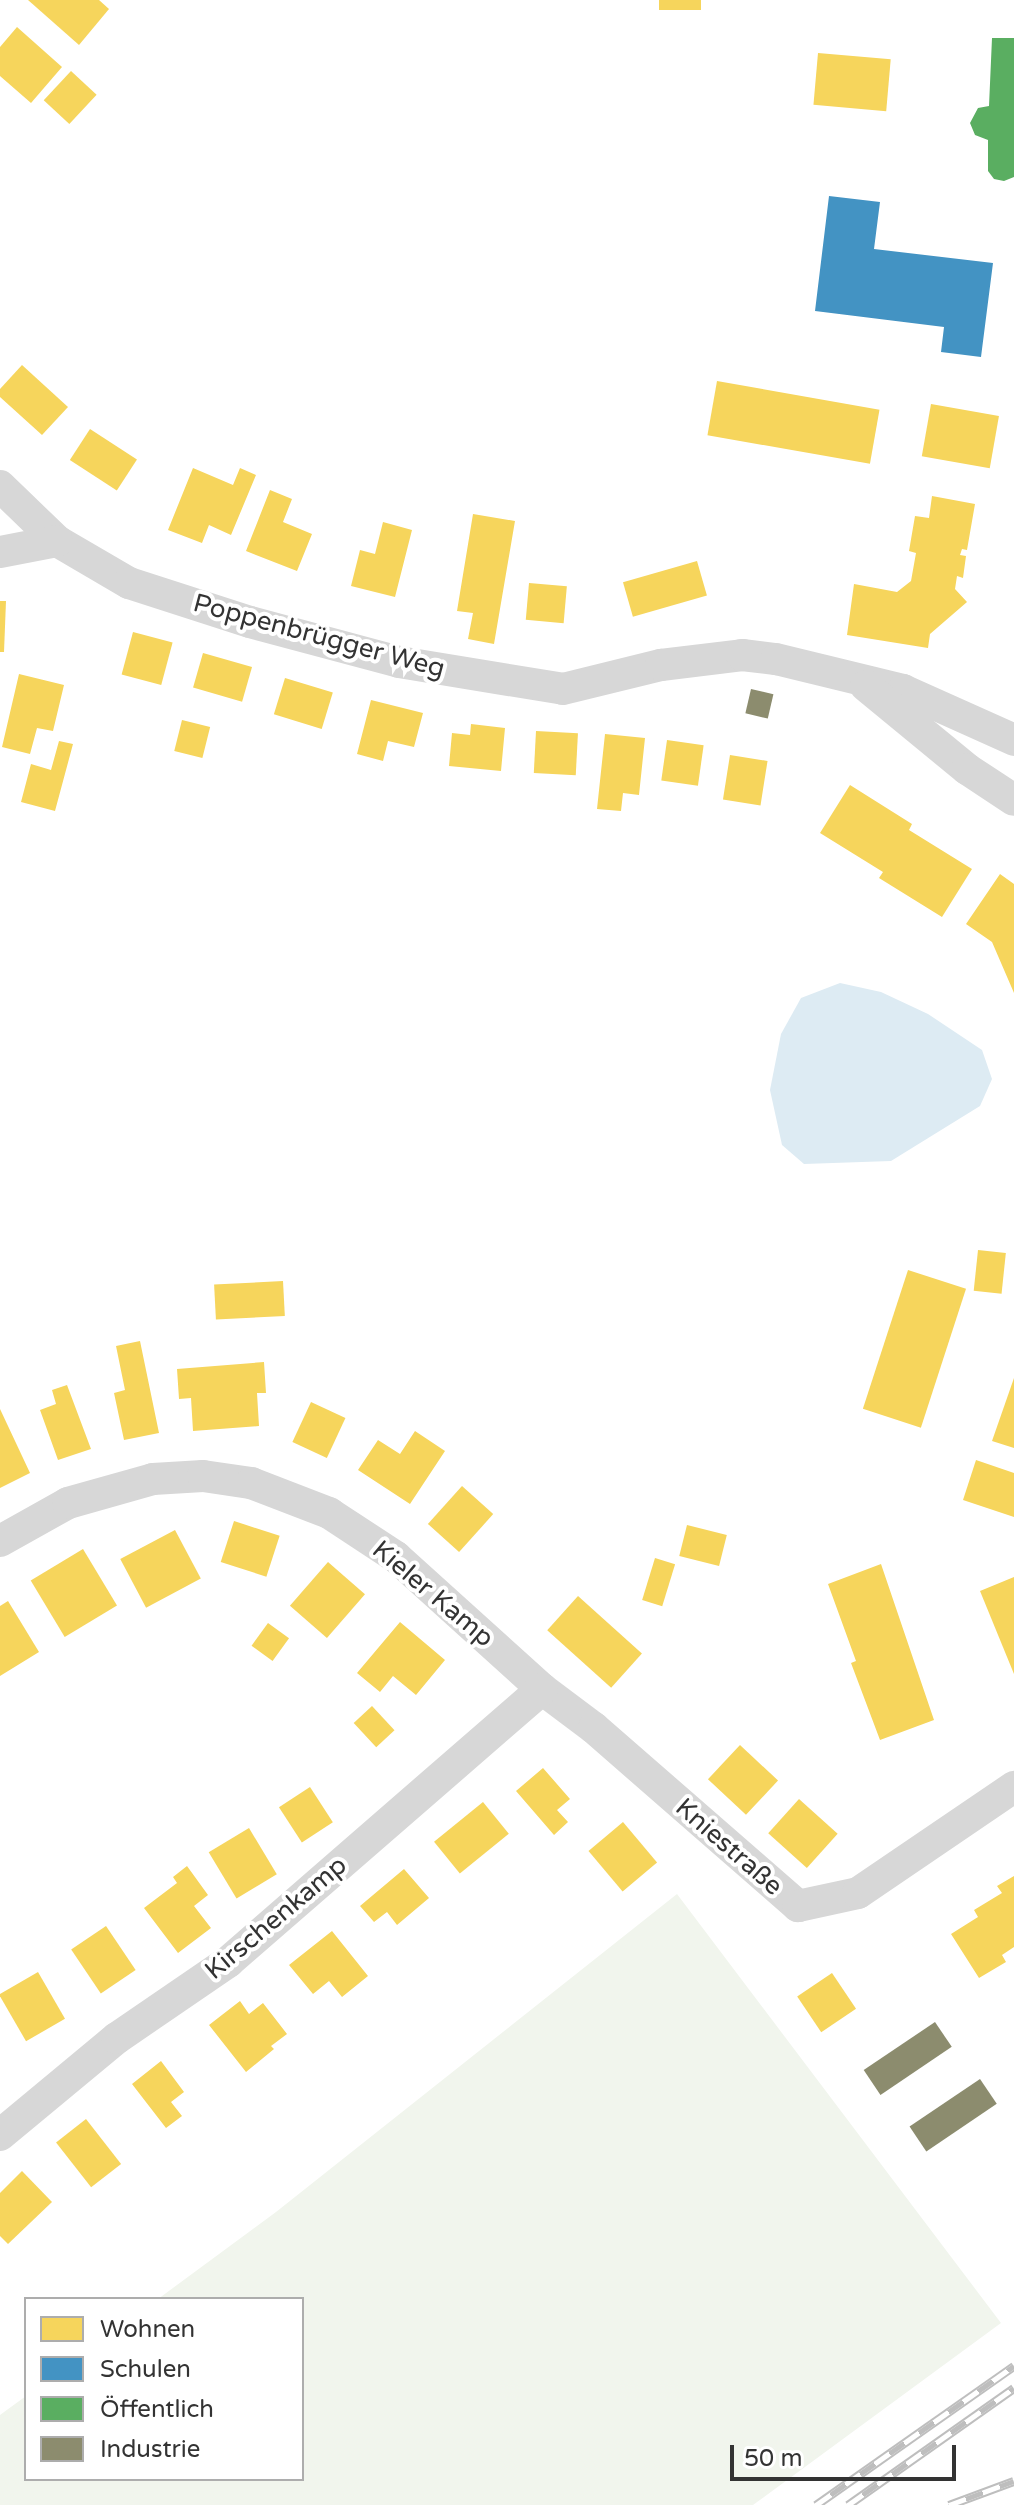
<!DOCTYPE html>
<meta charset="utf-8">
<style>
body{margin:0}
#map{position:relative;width:1014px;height:2505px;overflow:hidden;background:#fff;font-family:"Varela Round",sans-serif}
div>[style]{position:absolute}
.green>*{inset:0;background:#f1f5ed}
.water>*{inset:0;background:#ddebf3}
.homes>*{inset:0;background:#f6d55c;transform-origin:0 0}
.schools>*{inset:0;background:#4393c3}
.public>*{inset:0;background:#5aae61}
.industry>*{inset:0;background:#8c8c6e;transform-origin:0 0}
.street>*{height:32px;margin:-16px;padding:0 16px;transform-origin:16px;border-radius:16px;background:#d7d7d7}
.rail>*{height:9px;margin-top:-4.5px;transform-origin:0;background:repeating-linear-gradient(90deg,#fff 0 18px,#bebebe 0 36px);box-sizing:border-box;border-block:2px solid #bebebe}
span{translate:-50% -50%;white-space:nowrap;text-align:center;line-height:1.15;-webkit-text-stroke:8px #fff;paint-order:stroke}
.street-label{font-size:26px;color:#333}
.legend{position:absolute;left:24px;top:2297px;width:280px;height:184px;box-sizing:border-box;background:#fff;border:2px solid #adadad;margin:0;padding:10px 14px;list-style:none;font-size:24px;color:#333}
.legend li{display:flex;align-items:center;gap:16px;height:40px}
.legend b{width:40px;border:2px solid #adadad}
.scale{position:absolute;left:730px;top:2445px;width:226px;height:36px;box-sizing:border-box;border:4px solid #333;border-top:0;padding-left:10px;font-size:24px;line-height:28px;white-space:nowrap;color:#333;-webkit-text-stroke:6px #fff;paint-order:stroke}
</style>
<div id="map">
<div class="green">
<i style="clip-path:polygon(677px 1894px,1001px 2323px,753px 2505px,0 2505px,0 2415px,26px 2396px,26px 2479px,302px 2479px,302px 2299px,158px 2299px,276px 2212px)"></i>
</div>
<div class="water">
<i style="clip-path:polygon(840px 983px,881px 992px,928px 1014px,982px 1050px,992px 1079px,980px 1106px,891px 1161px,804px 1164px,782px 1145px,770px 1090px,781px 1034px,801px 998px)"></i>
</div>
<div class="homes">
<i style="clip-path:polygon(28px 0,99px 0,109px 9px,79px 45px)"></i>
<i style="left:659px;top:0;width:42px;height:10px"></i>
<i style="clip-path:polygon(17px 27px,62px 67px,31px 103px,0 76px,0 47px)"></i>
<i style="left:818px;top:53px;width:73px;height:52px;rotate:5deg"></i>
<i style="left:71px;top:71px;width:35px;height:40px;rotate:43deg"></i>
<i style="clip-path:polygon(22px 365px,68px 407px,42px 435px,0 397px,0 389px)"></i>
<i style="left:717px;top:381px;width:165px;height:55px;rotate:10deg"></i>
<i style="left:931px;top:404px;width:69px;height:53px;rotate:10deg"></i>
<i style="left:90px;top:429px;width:56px;height:37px;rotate:33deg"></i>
<i style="clip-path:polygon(193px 468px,233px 485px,240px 468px,256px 475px,231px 535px,209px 525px,202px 543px,168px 530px)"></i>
<i style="clip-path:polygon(270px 490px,292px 499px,283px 522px,312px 534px,297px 571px,246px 551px)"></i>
<i style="clip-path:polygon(932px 496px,975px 504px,967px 550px,962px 549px,960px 555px,966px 556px,963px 578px,957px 576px,955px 589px,967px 602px,930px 634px,928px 648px,847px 635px,854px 584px,897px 592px,911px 581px,916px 553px,909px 551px,915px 516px,929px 518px)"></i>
<i style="clip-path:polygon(473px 514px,515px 521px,494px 644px,468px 639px,473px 613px,457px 611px)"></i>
<i style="clip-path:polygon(383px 522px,412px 530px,395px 597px,351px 586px,360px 550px,375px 554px)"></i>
<i style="left:697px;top:561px;width:36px;height:77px;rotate:74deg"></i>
<i style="left:529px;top:583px;width:38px;height:37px;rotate:5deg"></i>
<i style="clip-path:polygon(0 601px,6px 601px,4px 652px,0 652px)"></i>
<i style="left:133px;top:632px;width:41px;height:44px;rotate:15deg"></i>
<i style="left:203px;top:653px;width:51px;height:36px;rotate:16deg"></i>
<i style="clip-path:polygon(19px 674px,64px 685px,53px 731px,37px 728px,30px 754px,2px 747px)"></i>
<i style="left:285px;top:678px;width:50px;height:38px;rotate:17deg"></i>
<i style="clip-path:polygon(371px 700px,423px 713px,414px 747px,388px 741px,383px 761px,357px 754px)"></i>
<i style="left:182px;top:720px;width:29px;height:32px;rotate:14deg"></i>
<i style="clip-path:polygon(471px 724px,505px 728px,501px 771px,449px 766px,452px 733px,470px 735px)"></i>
<i style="left:536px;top:731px;width:42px;height:42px;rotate:3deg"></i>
<i style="clip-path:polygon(605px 734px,645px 738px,639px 795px,623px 793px,621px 811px,597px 809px)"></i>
<i style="left:667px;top:740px;width:37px;height:41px;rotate:8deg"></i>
<i style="clip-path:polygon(59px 741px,73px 744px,55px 811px,21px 802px,31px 764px,51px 770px)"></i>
<i style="left:730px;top:755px;width:38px;height:45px;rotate:9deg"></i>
<i style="clip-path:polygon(850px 785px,912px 824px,909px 830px,972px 869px,942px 917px,879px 878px,883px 872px,820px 833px)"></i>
<i style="clip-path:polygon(1000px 874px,1014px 884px,1014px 993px,992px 942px,966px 924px)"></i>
<i style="left:978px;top:1250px;width:28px;height:41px;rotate:6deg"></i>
<i style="left:908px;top:1270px;width:61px;height:146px;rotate:18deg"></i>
<i style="left:283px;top:1281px;width:35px;height:69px;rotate:87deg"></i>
<i style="clip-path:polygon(140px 1341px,159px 1433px,124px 1440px,114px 1393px,125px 1390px,116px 1346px)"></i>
<i style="clip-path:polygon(264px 1362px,266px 1393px,257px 1393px,259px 1426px,193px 1431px,191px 1398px,179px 1399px,177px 1369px)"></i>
<i style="clip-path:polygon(1014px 1378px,1014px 1448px,992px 1441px)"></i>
<i style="clip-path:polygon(67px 1385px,91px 1449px,58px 1460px,40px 1410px,56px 1404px,52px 1390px)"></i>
<i style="left:311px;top:1402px;width:38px;height:44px;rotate:25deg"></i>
<i style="clip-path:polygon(0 1409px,30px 1473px,0 1488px)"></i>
<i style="clip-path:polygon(415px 1431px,445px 1451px,410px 1504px,358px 1470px,378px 1440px,400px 1454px)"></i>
<i style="clip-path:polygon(976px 1460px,1014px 1473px,1014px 1517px,963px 1500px)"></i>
<i style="left:462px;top:1486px;width:42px;height:51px;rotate:42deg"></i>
<i style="left:234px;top:1521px;width:48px;height:43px;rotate:18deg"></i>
<i style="left:687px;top:1525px;width:41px;height:32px;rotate:14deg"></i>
<i style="left:175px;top:1530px;width:55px;height:62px;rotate:62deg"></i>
<i style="left:83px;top:1549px;width:66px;height:61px;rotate:59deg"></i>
<i style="left:655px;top:1558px;width:21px;height:44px;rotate:17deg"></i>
<i style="left:328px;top:1562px;width:49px;height:58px;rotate:41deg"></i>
<i style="clip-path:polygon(881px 1564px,934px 1720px,880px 1740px,851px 1663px,856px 1661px,828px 1584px)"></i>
<i style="clip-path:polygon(1014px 1577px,1014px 1674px,980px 1591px)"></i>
<i style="left:578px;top:1596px;width:86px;height:46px;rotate:42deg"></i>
<i style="clip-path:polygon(8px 1601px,39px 1652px,0 1676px,0 1606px)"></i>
<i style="clip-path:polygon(400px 1622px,445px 1660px,416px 1695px,393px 1676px,380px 1692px,357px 1673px)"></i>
<i style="left:268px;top:1623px;width:26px;height:28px;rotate:36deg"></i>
<i style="left:372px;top:1706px;width:33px;height:25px;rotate:47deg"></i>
<i style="left:740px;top:1745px;width:52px;height:47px;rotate:43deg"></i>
<i style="clip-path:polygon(543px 1768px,570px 1799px,557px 1810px,568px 1822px,554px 1835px,516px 1791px)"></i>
<i style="left:310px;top:1787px;width:42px;height:37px;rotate:57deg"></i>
<i style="left:799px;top:1799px;width:52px;height:46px;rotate:42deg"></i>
<i style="left:483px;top:1802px;width:41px;height:63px;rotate:51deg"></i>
<i style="left:623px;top:1822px;width:53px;height:45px;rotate:50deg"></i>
<i style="left:249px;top:1828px;width:54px;height:47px;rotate:59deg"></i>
<i style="clip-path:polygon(187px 1866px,208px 1895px,194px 1906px,211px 1928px,178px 1953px,144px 1908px,177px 1883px,173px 1877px)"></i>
<i style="clip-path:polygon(404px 1869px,429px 1898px,397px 1925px,387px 1912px,374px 1922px,360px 1906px)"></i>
<i style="clip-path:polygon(1014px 1876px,1014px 1947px,1002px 1955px,1006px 1962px,979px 1978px,951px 1934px,978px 1917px,974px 1910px,1002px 1893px,997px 1886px)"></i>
<i style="left:106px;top:1926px;width:53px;height:42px;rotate:56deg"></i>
<i style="clip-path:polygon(332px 1931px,368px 1976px,342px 1997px,329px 1981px,313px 1994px,289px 1965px)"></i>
<i style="left:38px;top:1972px;width:54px;height:45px;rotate:60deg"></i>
<i style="left:832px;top:1973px;width:43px;height:42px;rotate:56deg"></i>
<i style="clip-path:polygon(240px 2001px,249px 2014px,263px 2003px,287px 2034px,271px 2046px,274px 2049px,246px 2072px,209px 2025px)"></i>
<i style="clip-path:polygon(161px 2061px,184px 2092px,171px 2102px,182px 2116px,166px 2128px,132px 2084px)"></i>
<i style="left:86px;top:2119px;width:57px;height:38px;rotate:52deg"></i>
<i style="clip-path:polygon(22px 2171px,52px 2202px,8px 2244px,0 2236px,0 2193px)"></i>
</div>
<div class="schools">
<i style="clip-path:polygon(829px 196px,880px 202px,874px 249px,993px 263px,981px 357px,941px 352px,944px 327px,815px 311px)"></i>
</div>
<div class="public">
<i style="clip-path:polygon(992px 38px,1014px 38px,1014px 177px,1004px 181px,994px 179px,988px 171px,988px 140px,975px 135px,970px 123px,978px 108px,989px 106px)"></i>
</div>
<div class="industry">
<i style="left:751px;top:689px;width:23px;height:25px;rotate:13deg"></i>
<i style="left:935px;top:2022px;width:30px;height:86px;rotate:56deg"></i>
<i style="left:980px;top:2079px;width:30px;height:85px;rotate:56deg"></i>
</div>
<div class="street">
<i style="left:0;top:486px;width:79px;rotate:44deg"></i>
<i style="left:57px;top:541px;width:83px;rotate:30.3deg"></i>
<i style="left:129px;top:583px;width:127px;rotate:17.9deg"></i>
<i style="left:250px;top:622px;width:154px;rotate:15deg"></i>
<i style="left:399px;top:662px;width:166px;rotate:9.3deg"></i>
<i style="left:563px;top:689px;width:101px;rotate:-13.8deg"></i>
<i style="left:661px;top:665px;width:82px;rotate:-7deg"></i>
<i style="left:742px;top:655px;width:34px;rotate:7deg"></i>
<i style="left:776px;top:659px;width:131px;rotate:13.7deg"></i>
<i style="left:903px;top:690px;width:122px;rotate:24.2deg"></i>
<i style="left:0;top:552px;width:58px;rotate:-10.9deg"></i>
<i style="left:866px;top:686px;width:131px;rotate:39.4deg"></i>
<i style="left:967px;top:769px;width:56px;rotate:33.4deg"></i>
<i style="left:0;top:1541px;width:78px;rotate:-29.2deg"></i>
<i style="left:68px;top:1503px;width:88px;rotate:-15.8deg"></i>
<i style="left:153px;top:1479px;width:50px;rotate:-3.4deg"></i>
<i style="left:203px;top:1476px;width:49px;rotate:8.3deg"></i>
<i style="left:251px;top:1483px;width:84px;rotate:21deg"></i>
<i style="left:329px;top:1513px;width:80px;rotate:33.3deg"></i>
<i style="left:396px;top:1557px;width:197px;rotate:42.1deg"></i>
<i style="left:542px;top:1689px;width:65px;rotate:36.9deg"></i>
<i style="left:594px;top:1728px;width:271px;rotate:41.1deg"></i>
<i style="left:798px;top:1906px;width:61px;rotate:-12.2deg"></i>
<i style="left:858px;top:1893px;width:189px;rotate:-34.2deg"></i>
<i style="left:0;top:2135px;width:152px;rotate:-39.7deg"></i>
<i style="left:117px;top:2038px;width:135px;rotate:-34.4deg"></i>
<i style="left:228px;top:1962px;width:416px;rotate:-41deg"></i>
</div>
<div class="rail">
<i style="left:816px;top:2505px;width:242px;rotate:-35.1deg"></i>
<i style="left:848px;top:2505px;width:203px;rotate:-35.2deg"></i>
<i style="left:949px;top:2505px;width:69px;rotate:-20.3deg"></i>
</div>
<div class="street-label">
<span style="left:319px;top:636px;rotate:15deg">Poppenbrügger Weg</span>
<span style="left:433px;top:1594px;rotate:40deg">Kieler Kamp</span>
<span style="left:729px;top:1847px;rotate:41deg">Kniestraße</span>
<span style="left:276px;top:1918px;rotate:-40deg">Kirschenkamp</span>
</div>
<ul class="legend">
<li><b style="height:22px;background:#f6d55c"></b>Wohnen</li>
<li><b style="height:22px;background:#4393c3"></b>Schulen</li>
<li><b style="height:22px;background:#5aae61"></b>Öffentlich</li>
<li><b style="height:22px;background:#8c8c6e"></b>Industrie</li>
</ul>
<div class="scale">50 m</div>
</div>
